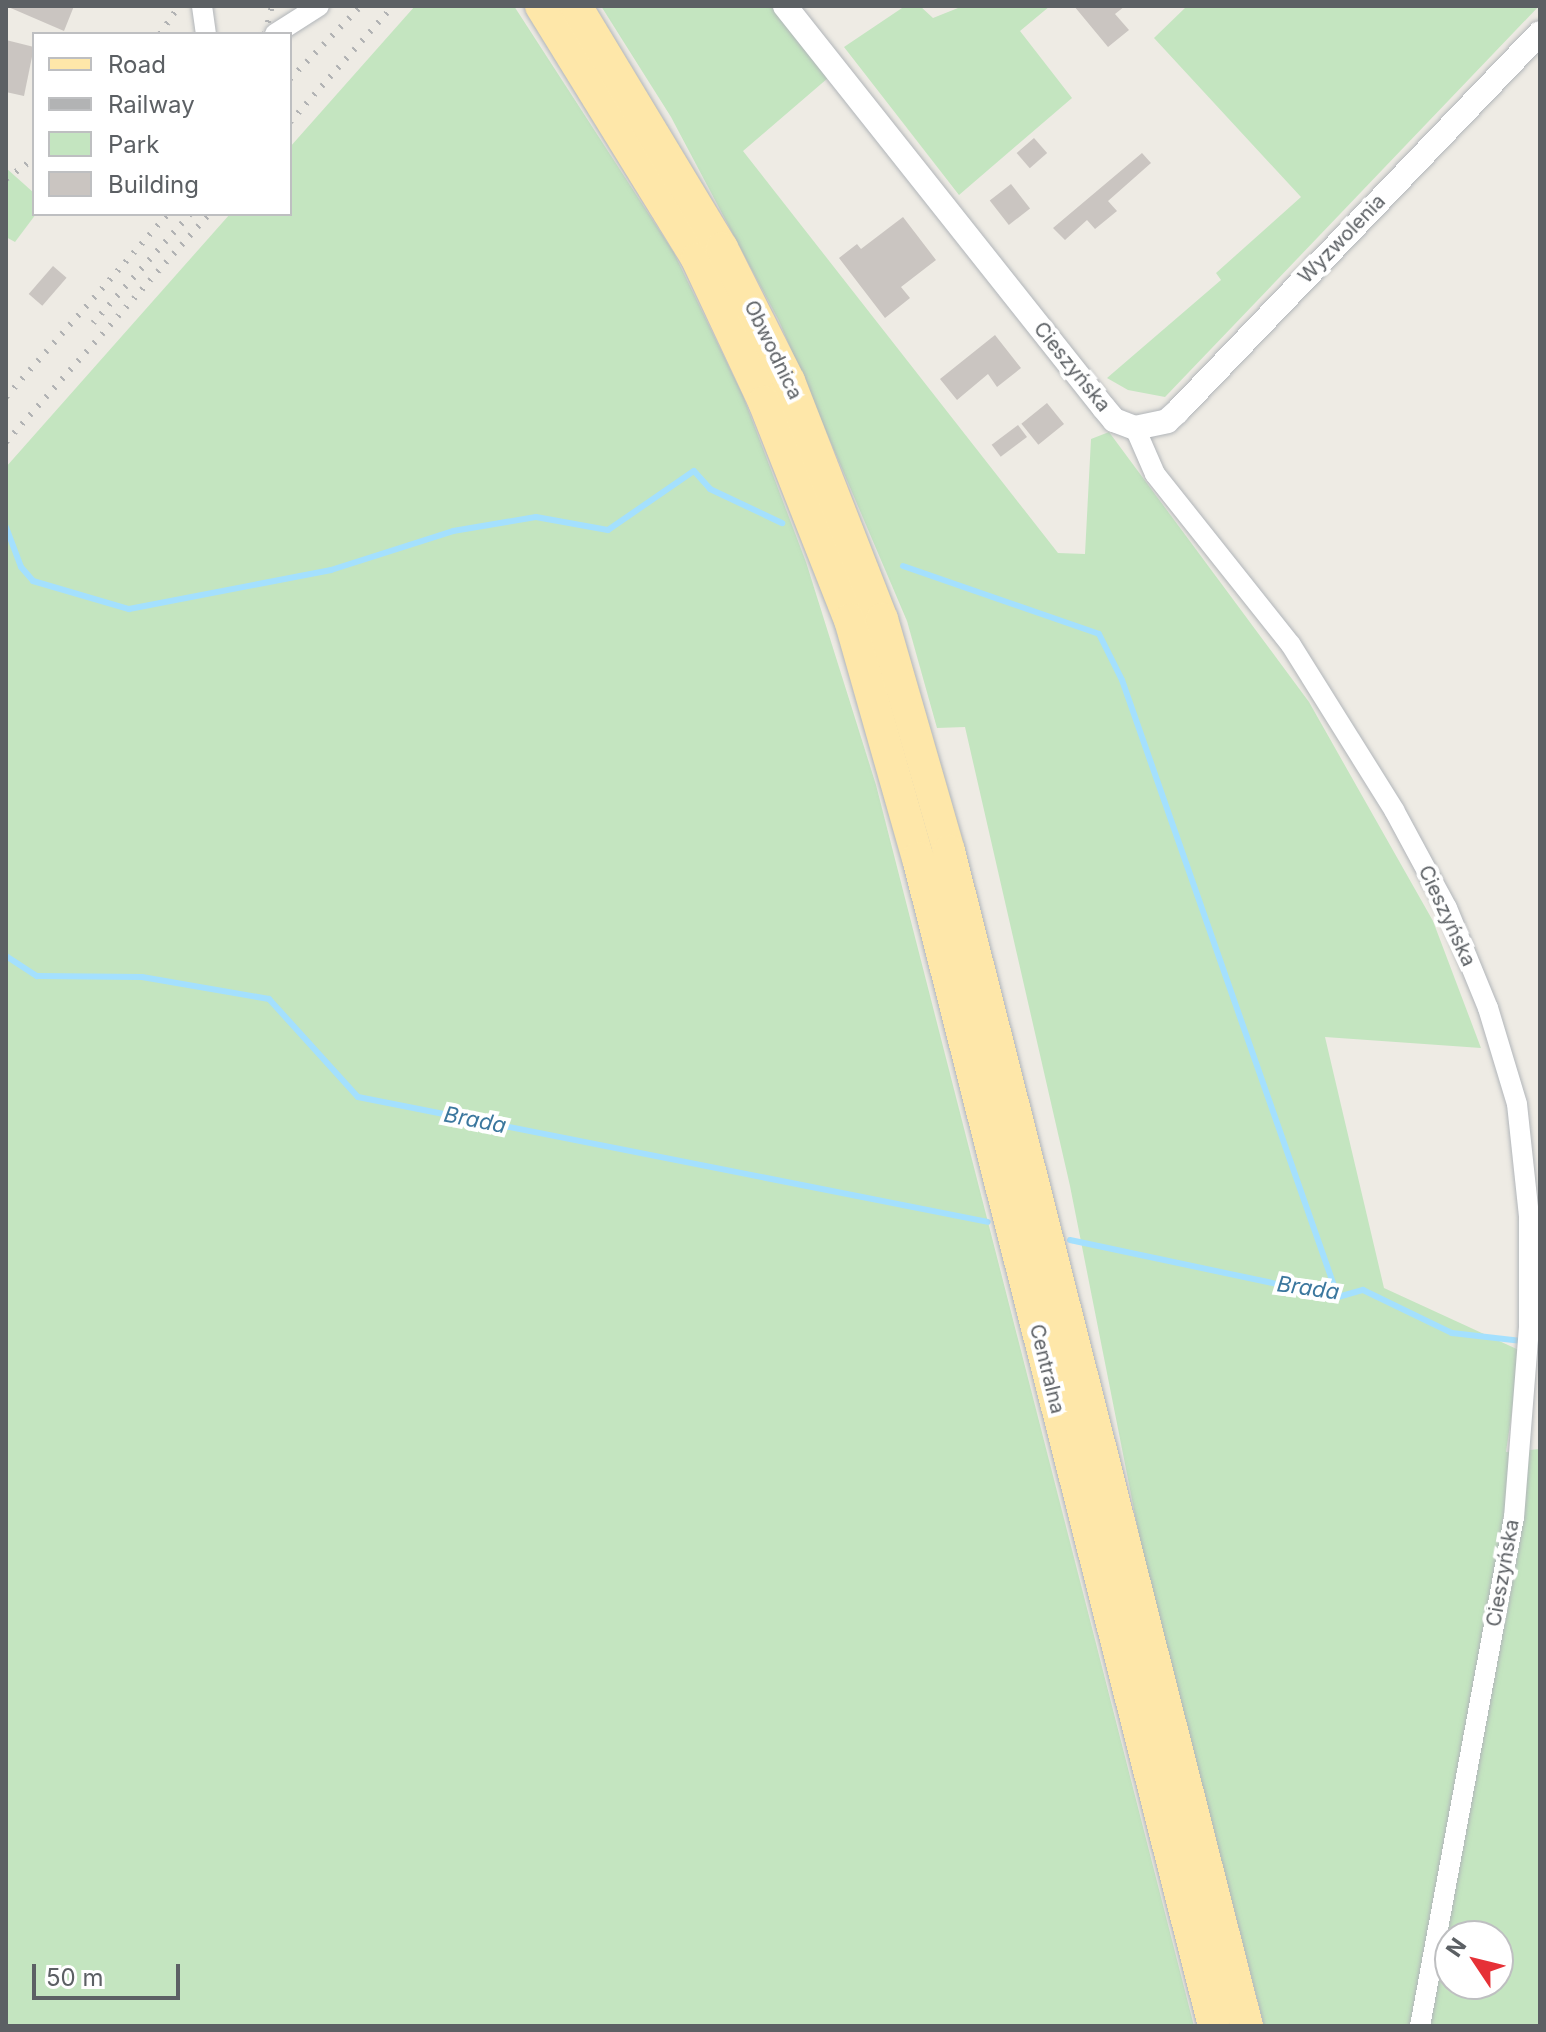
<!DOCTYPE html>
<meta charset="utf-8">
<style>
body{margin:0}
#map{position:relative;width:1546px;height:2032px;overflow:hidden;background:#eeebe4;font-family:Inter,sans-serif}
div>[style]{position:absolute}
.green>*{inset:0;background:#c4e5c0}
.stream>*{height:6px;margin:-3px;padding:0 3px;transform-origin:3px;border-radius:3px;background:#a4e0fe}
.building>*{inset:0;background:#cac5c1;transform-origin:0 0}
.roads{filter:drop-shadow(0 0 2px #b1b5b9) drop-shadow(0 0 2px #b1b5b9)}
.minor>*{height:20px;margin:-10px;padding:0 10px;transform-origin:10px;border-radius:10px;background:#fff}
.tertiary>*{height:24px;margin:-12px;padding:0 12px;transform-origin:12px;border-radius:12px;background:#fff}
.primary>*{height:32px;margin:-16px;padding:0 16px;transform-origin:16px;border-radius:16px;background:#fee7a9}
.rail>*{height:6px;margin-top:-3px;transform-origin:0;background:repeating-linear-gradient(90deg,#b2b3b4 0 2px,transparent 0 12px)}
span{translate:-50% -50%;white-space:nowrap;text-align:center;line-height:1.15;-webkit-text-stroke:8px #fff;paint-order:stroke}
.street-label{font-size:20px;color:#5c6064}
.water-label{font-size:22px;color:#3b779e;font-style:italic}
.frame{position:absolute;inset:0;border:8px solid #5c6064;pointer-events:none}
.legend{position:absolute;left:32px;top:32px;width:260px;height:184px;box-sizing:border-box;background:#fff;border:2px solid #bebfc1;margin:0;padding:10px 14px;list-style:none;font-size:24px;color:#5c6064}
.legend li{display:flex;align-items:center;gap:16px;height:40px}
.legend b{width:40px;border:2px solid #bebfc1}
.north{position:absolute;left:1434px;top:1920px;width:80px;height:80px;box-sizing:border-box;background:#fff;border:2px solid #bebfc1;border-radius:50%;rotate:305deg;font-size:22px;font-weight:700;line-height:32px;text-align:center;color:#5c6064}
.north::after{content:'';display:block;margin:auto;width:28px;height:36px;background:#e63137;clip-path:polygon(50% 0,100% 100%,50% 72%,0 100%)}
.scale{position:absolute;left:32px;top:1964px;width:148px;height:36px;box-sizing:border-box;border:4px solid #5c6064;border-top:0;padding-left:10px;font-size:24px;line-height:28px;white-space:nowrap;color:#5c6064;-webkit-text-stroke:6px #fff;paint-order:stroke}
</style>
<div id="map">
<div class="green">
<i style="clip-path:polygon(415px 6px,514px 6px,674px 253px,743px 396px,806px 562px,876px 785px,1194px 2026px,6px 2026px,6px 467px,230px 214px,290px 214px,290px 147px)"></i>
<i style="clip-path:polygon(evenodd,601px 6px,771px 6px,828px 78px,743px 151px,1058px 553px,1085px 554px,1091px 439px,1109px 432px,1309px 702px,1433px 921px,1481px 1048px,1325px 1037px,1384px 1288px,1521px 1351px,1506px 1452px,1540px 1449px,1540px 2026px,1264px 2026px,1144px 1560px,1070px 1186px,965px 727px,937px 728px,907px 621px,779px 321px,671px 117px,601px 6px,1450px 1936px,1498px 1936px,1498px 1984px,1450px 1984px,1450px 1936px)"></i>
<i style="clip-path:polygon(905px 6px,920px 6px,933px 18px,963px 6px,1050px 6px,1020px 31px,1072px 98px,959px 195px,844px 47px)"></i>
<i style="clip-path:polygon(1187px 6px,1539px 6px,1165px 397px,1128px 390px,1107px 378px,1221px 280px,1216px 273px,1301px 197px,1154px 38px)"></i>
<i style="clip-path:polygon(6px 168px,34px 193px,36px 214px,15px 242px,6px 237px)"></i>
</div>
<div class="stream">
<i style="left:6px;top:527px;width:43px;rotate:69.4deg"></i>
<i style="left:21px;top:567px;width:18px;rotate:49deg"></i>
<i style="left:33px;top:581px;width:100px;rotate:16.3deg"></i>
<i style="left:129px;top:609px;width:206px;rotate:-10.9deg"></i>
<i style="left:331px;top:570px;width:128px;rotate:-17.7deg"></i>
<i style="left:453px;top:531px;width:84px;rotate:-9.6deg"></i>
<i style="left:536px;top:517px;width:73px;rotate:10.2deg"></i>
<i style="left:608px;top:530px;width:104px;rotate:-34.5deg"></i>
<i style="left:694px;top:471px;width:24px;rotate:48deg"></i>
<i style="left:710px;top:489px;width:80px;rotate:25.3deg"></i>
<i style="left:903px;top:566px;width:207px;rotate:19.1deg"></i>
<i style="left:1099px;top:634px;width:51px;rotate:63.4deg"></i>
<i style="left:1122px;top:680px;width:654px;rotate:70.71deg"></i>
<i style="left:6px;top:956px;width:37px;rotate:33deg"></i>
<i style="left:37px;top:976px;width:105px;rotate:0.5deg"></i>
<i style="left:142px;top:977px;width:129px;rotate:9.8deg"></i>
<i style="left:269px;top:999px;width:132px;rotate:47.8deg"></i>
<i style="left:358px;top:1097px;width:642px;rotate:11.22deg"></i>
<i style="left:1070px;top:1240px;width:274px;rotate:12deg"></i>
<i style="left:1338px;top:1297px;width:26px;rotate:-16deg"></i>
<i style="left:1363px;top:1290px;width:99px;rotate:25.8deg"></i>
<i style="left:1452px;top:1333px;width:89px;rotate:6.5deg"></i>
</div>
<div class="building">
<i style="clip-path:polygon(6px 6px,74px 6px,64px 31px)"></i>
<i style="clip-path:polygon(1074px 6px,1125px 6px,1115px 14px,1129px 30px,1108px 47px)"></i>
<i style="clip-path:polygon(6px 40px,34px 47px,24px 96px,6px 92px)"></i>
<i style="left:1034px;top:138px;width:20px;height:23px;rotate:49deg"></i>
<i style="clip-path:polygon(1142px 153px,1151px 163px,1108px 201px,1117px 211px,1095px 229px,1087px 220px,1065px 240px,1053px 228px)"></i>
<i style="left:1011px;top:184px;width:31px;height:27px;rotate:52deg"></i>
<i style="clip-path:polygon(903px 217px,936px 260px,901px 287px,910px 298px,885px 318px,839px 258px,857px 244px,861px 249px)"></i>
<i style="left:53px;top:266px;width:18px;height:37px;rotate:41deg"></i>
<i style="clip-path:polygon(995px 335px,1021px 368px,997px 387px,988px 374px,957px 400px,940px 379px)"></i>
<i style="left:1047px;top:403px;width:27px;height:33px;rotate:51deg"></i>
<i style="left:1018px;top:425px;width:15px;height:33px;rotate:53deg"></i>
</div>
<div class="roads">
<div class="minor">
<i style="left:202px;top:6px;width:28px;rotate:82deg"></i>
<i style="left:275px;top:34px;width:52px;rotate:-32.5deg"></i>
<i style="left:1135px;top:428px;width:50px;rotate:66.5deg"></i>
<i style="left:1155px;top:474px;width:218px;rotate:51.5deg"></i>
<i style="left:1291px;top:645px;width:195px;rotate:58deg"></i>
<i style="left:1394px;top:810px;width:111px;rotate:61.6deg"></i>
<i style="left:1447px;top:908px;width:108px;rotate:67.7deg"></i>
<i style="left:1488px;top:1008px;width:100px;rotate:73.2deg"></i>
<i style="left:1517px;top:1104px;width:113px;rotate:83.9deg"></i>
<i style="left:1529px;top:1216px;width:111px;rotate:90deg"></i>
<i style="left:1529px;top:1327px;width:191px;rotate:94.5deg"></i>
<i style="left:1514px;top:1517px;width:518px;rotate:100.46deg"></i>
</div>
<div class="tertiary">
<i style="left:785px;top:6px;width:513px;rotate:51.57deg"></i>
<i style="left:1104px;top:408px;width:16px;rotate:50deg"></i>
<i style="left:1114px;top:420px;width:22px;rotate:21deg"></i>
<i style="left:1135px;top:428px;width:33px;rotate:-12deg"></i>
<i style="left:1167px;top:421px;width:15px;rotate:-42deg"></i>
<i style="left:1178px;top:411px;width:523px;rotate:-46.24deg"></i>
</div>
<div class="primary">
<i style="left:541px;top:6px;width:297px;rotate:58.3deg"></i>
<i style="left:697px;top:259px;width:158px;rotate:64.9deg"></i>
<i style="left:764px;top:402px;width:234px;rotate:68.5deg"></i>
<i style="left:850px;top:620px;width:248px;rotate:74.1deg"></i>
<i style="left:918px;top:858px;width:1205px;rotate:75.78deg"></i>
<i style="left:576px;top:6px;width:283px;rotate:58.9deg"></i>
<i style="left:722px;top:248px;width:149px;rotate:63.3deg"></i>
<i style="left:789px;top:381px;width:256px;rotate:68.7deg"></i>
<i style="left:882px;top:619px;width:241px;rotate:73.9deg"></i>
<i style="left:949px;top:851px;width:1212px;rotate:75.77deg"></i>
</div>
</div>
<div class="rail">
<i style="left:160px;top:34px;width:34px;rotate:-56deg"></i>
<i style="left:265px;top:34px;width:29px;rotate:-76deg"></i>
<i style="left:290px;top:79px;width:102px;rotate:-45.8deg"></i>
<i style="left:290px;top:122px;width:155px;rotate:-48.4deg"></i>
<i style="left:6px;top:179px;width:34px;rotate:-36deg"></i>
<i style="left:93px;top:323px;width:146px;rotate:-48.3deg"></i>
<i style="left:6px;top:397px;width:244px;rotate:-48.5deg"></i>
<i style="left:6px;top:442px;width:305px;rotate:-48.3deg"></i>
</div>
<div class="street-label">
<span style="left:1342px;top:239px;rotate:-46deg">Wyzwolenia</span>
<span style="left:773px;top:350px;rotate:64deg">Obwodnica</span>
<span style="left:1072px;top:367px;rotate:51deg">Cieszyńska</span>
<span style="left:1447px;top:916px;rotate:65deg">Cieszyńska</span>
<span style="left:1047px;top:1369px;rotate:76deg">Centralna</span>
<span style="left:1503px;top:1573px;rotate:-80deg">Cieszyńska</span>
</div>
<div class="water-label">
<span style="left:475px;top:1120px;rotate:11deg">Brada</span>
<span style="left:1308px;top:1288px;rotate:8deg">Brada</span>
</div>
<div class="frame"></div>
<ul class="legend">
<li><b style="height:10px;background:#fee7a9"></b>Road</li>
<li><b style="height:10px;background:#b2b3b4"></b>Railway</li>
<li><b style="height:22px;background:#c4e5c0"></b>Park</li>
<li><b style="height:22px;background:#cac5c1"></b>Building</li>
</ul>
<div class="north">N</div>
<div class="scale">50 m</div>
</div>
